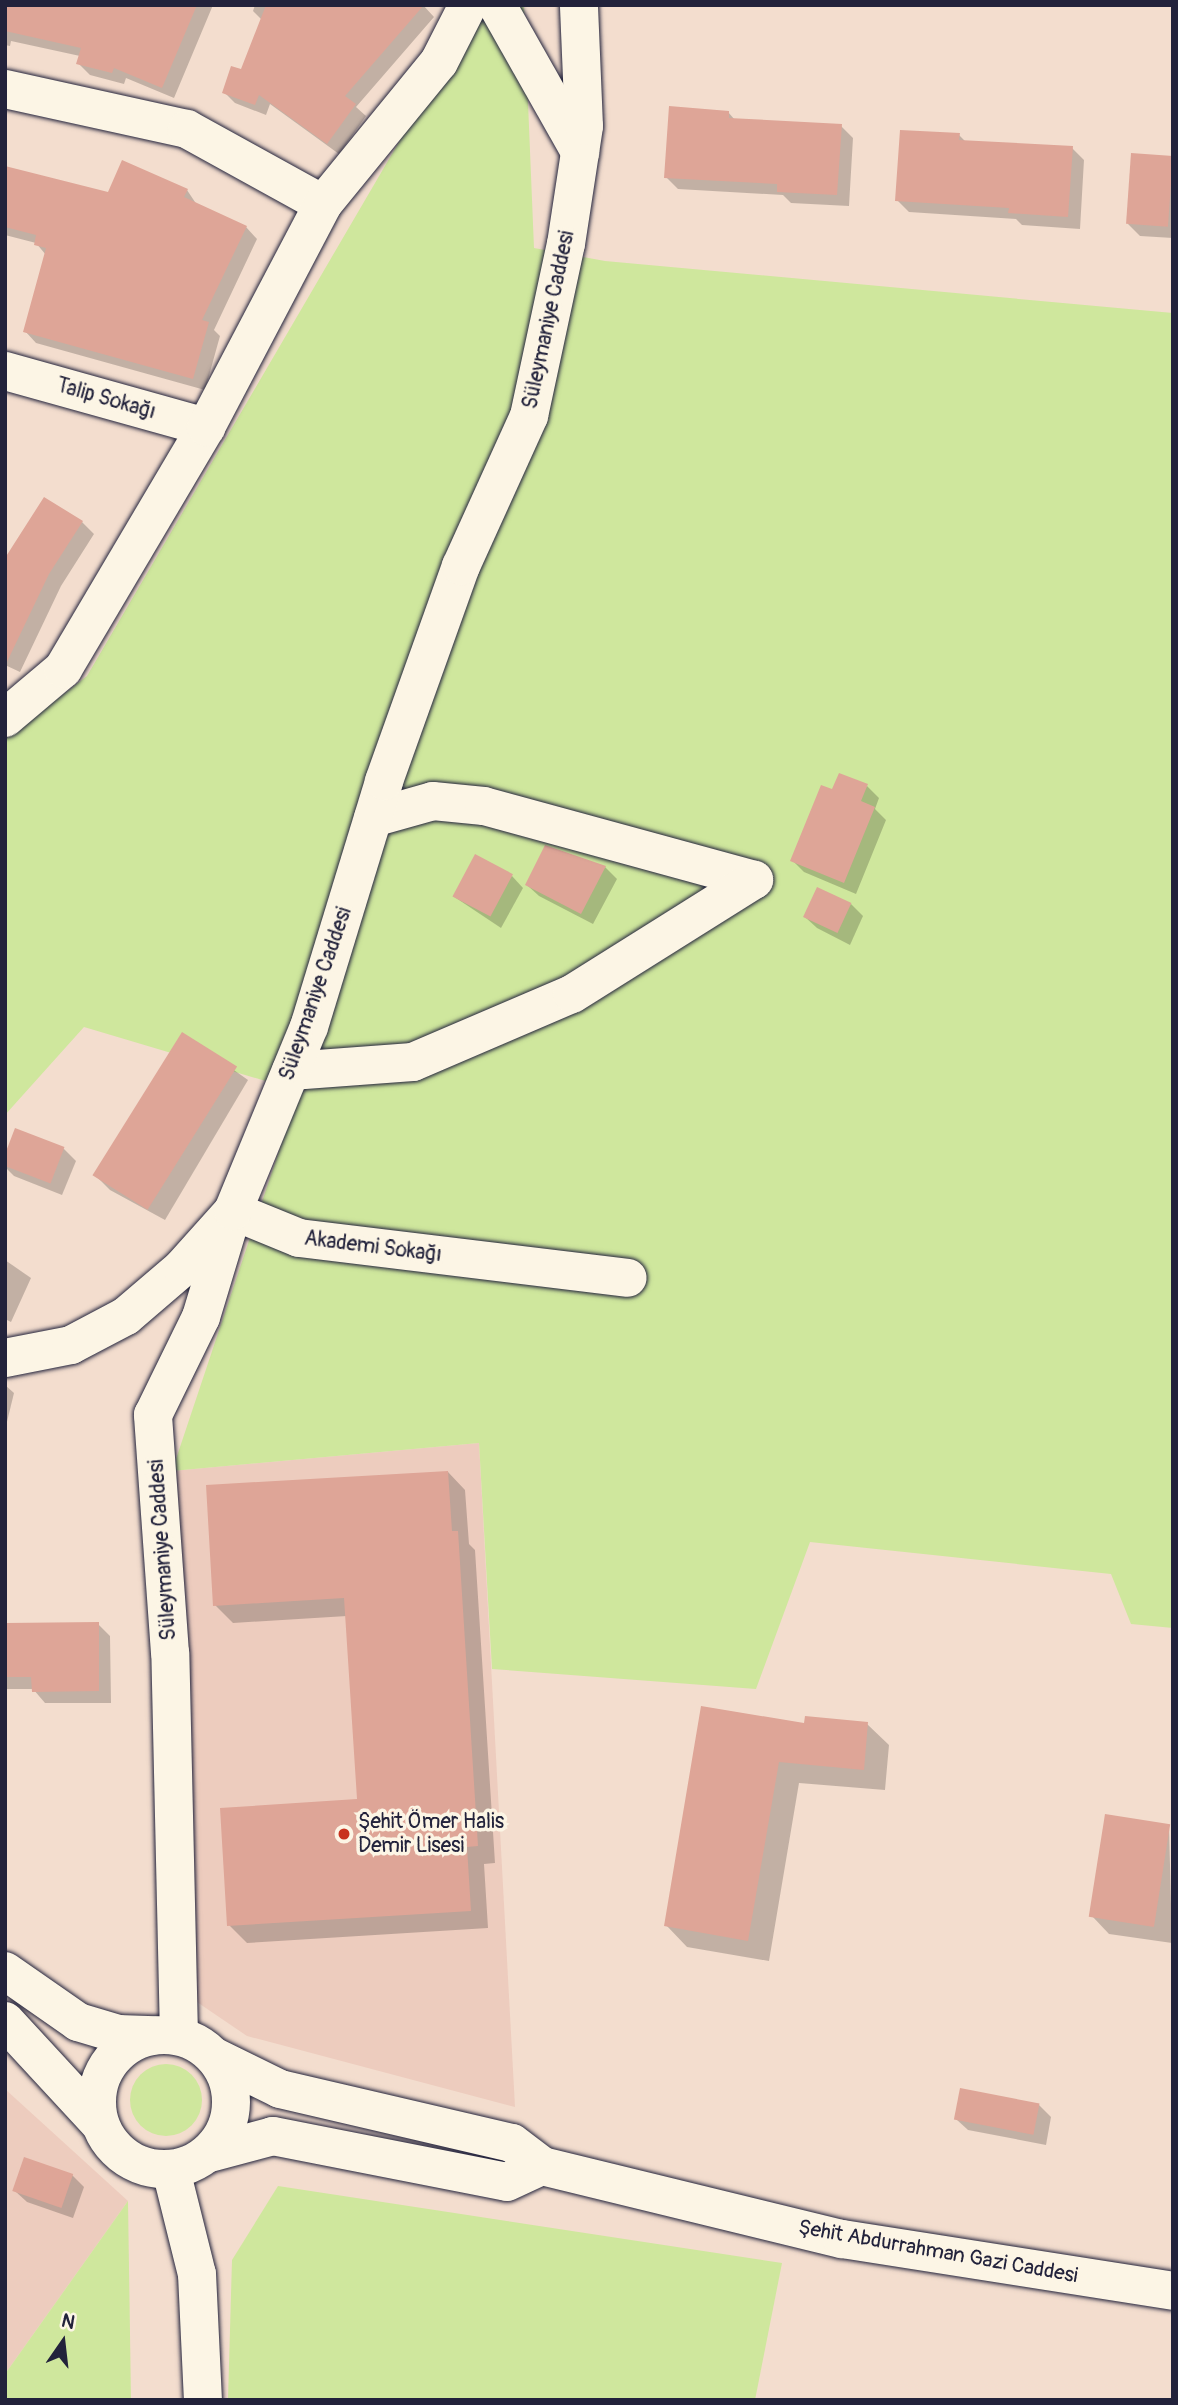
<!DOCTYPE html>
<meta charset="utf-8">
<style>
body{margin:0}
#map{position:relative;width:1178px;height:2405px;overflow:hidden;background:#f3ddce;font-family:Pangolin,sans-serif}
div>[style]{position:absolute}
.built>*{inset:0;background:#edccbe}
.green>*{inset:0;background:#cfe79d}
.round{border-radius:50%}
.shadow>*{inset:0;background:#0003}
.building>*{inset:0;background:#dea597;transform-origin:0 0}
.roads{filter:drop-shadow(0 0 2px #22223b) drop-shadow(0 0 2px #22223b)}
.street>*{height:38px;margin:-19px;padding:0 19px;transform-origin:19px;border-radius:19px;background:#fcf5e5}
.secondary>*{height:38px;margin:-19px;padding:0 19px;transform-origin:19px;border-radius:19px;background:#fcf5e5}
.secondary>.ring{margin:-19px;padding:0;box-sizing:content-box;background:none;border:38px solid #fcf5e5;border-radius:50%}
.dots>*{width:19px;height:19px;translate:-50% -50%;box-sizing:border-box;border:4px solid #fcf5e5;border-radius:50%}
span{translate:-50% -50%;white-space:nowrap;text-align:center;line-height:1.15;-webkit-text-stroke:7px #fcf5e5;paint-order:stroke}
.street-label{font-size:21px;color:#22223b}
.poi-label{font-size:21px;color:#22223b}
.left{translate:0 -50%;text-align:left}
.frame{position:absolute;inset:0;border:7px solid #22223b;pointer-events:none}
.north{position:absolute;left:28px;top:2307px;width:70px;height:70px;-webkit-text-stroke:5px #fcf5e5;paint-order:stroke;rotate:14deg;font-size:19px;font-weight:700;line-height:28px;text-align:center;color:#22223b}
.north::after{content:'';display:block;margin:auto;width:24px;height:32px;background:#22223b;clip-path:polygon(50% 0,100% 100%,50% 72%,0 100%)}
</style>
<div id="map">
<div class="built">
<i style="clip-path:polygon(479px 1443px,515px 2107px,247px 2036px,194px 2000px,172px 1471px)"></i>
<i style="clip-path:polygon(5px 2089px,128px 2201px,5px 2374px)"></i>
</div>
<div class="green">
<i style="clip-path:polygon(479px 5px,524px 5px,534px 248px,605px 261px,1173px 313px,1173px 1628px,1131px 1624px,1111px 1574px,810px 1542px,756px 1689px,492px 1669px,479px 1443px,172px 1471px,299px 1091px,84px 1027px,5px 1115px,5px 739px,87px 676px)"></i>
<i class="round" style="left:130px;top:2064px;width:72px;height:72px"></i>
<i style="clip-path:polygon(278px 2186px,782px 2263px,755px 2400px,228px 2400px,232px 2260px)"></i>
<i style="clip-path:polygon(128px 2201px,131px 2400px,5px 2400px,5px 2374px)"></i>
</div>
<div class="shadow">
<i style="clip-path:polygon(5px 5px,213px 5px,174px 98px,126px 78px,124px 84px,90px 75px,78px 63px,80px 56px,11px 41px,10px 46px,5px 45px)"></i>
<i style="clip-path:polygon(255px 5px,423px 5px,434px 17px,356px 107px,366px 116px,339px 154px,270px 104px,266px 115px,235px 103px,224px 92px,242px 71px,262px 20px,253px 11px)"></i>
<i style="clip-path:polygon(728px 112px,735px 120px,841px 126px,853px 138px,849px 206px,791px 203px,783px 195px,678px 189px,666px 177px)"></i>
<i style="clip-path:polygon(959px 135px,966px 142px,1072px 148px,1084px 160px,1080px 229px,1022px 225px,1016px 219px,909px 212px,897px 200px)"></i>
<i style="clip-path:polygon(1173px 158px,1173px 238px,1140px 236px,1128px 224px)"></i>
<i style="clip-path:polygon(5px 168px,109px 194px,187px 190px,197px 205px,246px 227px,257px 239px,214px 330px,220px 336px,205px 390px,36px 343px,25px 331px,46px 255px,36px 243px,5px 235px)"></i>
<i style="clip-path:polygon(82px 522px,94px 534px,61px 586px,20px 672px,5px 665px,5px 558px)"></i>
<i style="clip-path:polygon(867px 786px,879px 798px,875px 809px,886px 820px,856px 894px,804px 872px,792px 860px,833px 792px)"></i>
<i style="clip-path:polygon(605px 867px,617px 879px,593px 924px,539px 896px,527px 885px)"></i>
<i style="clip-path:polygon(512px 876px,523px 888px,501px 928px,453px 896px)"></i>
<i style="clip-path:polygon(851px 904px,863px 916px,850px 945px,817px 928px,805px 917px)"></i>
<i style="clip-path:polygon(183px 1034px,248px 1080px,165px 1220px,110px 1190px,98px 1178px)"></i>
<i style="clip-path:polygon(16px 1130px,64px 1149px,76px 1161px,62px 1195px,14px 1176px,5px 1167px)"></i>
<i style="clip-path:polygon(5px 1260px,31px 1278px,11px 1322px,5px 1319px)"></i>
<i style="clip-path:polygon(5px 1385px,14px 1393px,5px 1430px)"></i>
<i style="clip-path:polygon(448px 1472px,465px 1490px,469px 1544px,475px 1550px,495px 1863px,484px 1864px,488px 1928px,247px 1943px,229px 1925px,358px 1801px,347px 1616px,233px 1623px,215px 1605px)"></i>
<i style="clip-path:polygon(5px 1624px,98px 1624px,110px 1636px,111px 1703px,45px 1703px,33px 1689px,5px 1689px)"></i>
<i style="clip-path:polygon(702px 1708px,805px 1725px,867px 1724px,889px 1745px,885px 1790px,799px 1783px,769px 1961px,687px 1947px,666px 1925px)"></i>
<i style="clip-path:polygon(1169px 1826px,1172px 1943px,1109px 1934px,1092px 1916px)"></i>
<i style="clip-path:polygon(1039px 2105px,1051px 2117px,1046px 2145px,968px 2130px,956px 2119px)"></i>
<i style="clip-path:polygon(72px 2175px,84px 2187px,73px 2218px,27px 2202px,15px 2191px)"></i>
</div>
<div class="building">
<i style="clip-path:polygon(5px 5px,197px 5px,162px 88px,114px 68px,112px 73px,76px 64px,81px 48px,5px 31px)"></i>
<i style="clip-path:polygon(266px 5px,424px 5px,345px 96px,356px 104px,327px 144px,259px 95px,255px 105px,222px 93px,231px 66px,241px 69px)"></i>
<i style="clip-path:polygon(669px 106px,729px 111px,729px 118px,842px 124px,837px 195px,777px 192px,777px 184px,664px 178px)"></i>
<i style="clip-path:polygon(900px 130px,960px 133px,959px 140px,1073px 146px,1068px 217px,1008px 213px,1009px 208px,895px 201px)"></i>
<i style="left:1131px;top:153px;width:42px;height:71px;rotate:4deg"></i>
<i style="clip-path:polygon(122px 160px,188px 189px,184px 197px,247px 226px,202px 320px,209px 322px,193px 379px,23px 332px,46px 248px,34px 245px,36px 235px,5px 227px,5px 166px,108px 192px)"></i>
<i style="clip-path:polygon(44px 497px,83px 521px,49px 574px,5px 666px,5px 558px)"></i>
<i style="clip-path:polygon(839px 773px,868px 784px,861px 801px,875px 807px,844px 883px,790px 861px,821px 785px,832px 789px)"></i>
<i style="clip-path:polygon(545px 845px,606px 866px,581px 914px,525px 885px)"></i>
<i style="left:475px;top:854px;width:43px;height:48px;rotate:28deg"></i>
<i style="left:817px;top:887px;width:38px;height:33px;rotate:25deg"></i>
<i style="left:182px;top:1032px;width:65px;height:169px;rotate:32deg"></i>
<i style="left:15px;top:1128px;width:53px;height:39px;rotate:21deg"></i>
<i style="clip-path:polygon(448px 1471px,452px 1531px,458px 1531px,478px 1846px,467px 1847px,471px 1911px,227px 1926px,220px 1808px,357px 1799px,344px 1598px,213px 1606px,206px 1485px)"></i>
<i style="clip-path:polygon(99px 1622px,99px 1691px,32px 1692px,31px 1677px,5px 1677px,5px 1623px)"></i>
<i style="clip-path:polygon(701px 1706px,804px 1723px,805px 1716px,868px 1722px,864px 1770px,779px 1762px,748px 1941px,664px 1926px)"></i>
<i style="left:1105px;top:1814px;width:66px;height:104px;rotate:9deg"></i>
<i style="left:960px;top:2088px;width:81px;height:32px;rotate:11deg"></i>
<i style="left:24px;top:2157px;width:52px;height:36px;rotate:19deg"></i>
</div>
<div class="roads">
<div class="street">
<i style="left:497px;top:5px;width:169px;rotate:60.5deg"></i>
<i style="left:5px;top:89px;width:186px;rotate:12.4deg"></i>
<i style="left:187px;top:129px;width:155px;rotate:28.9deg"></i>
<i style="left:5px;top:371px;width:209px;rotate:15.6deg"></i>
<i style="left:5px;top:718px;width:76px;rotate:-40.2deg"></i>
<i style="left:63px;top:669px;width:281px;rotate:-59.4deg"></i>
<i style="left:206px;top:427px;width:252px;rotate:-62.3deg"></i>
<i style="left:323px;top:204px;width:183px;rotate:-50.8deg"></i>
<i style="left:439px;top:62px;width:64px;rotate:-63deg"></i>
<i style="left:373px;top:818px;width:62px;rotate:-15.8deg"></i>
<i style="left:433px;top:801px;width:51px;rotate:5.6deg"></i>
<i style="left:484px;top:806px;width:280px;rotate:15.3deg"></i>
<i style="left:291px;top:1071px;width:122px;rotate:-4.2deg"></i>
<i style="left:413px;top:1062px;width:173px;rotate:-23.2deg"></i>
<i style="left:572px;top:994px;width:215px;rotate:-32.1deg"></i>
<i style="left:5px;top:1358px;width:67px;rotate:-11.1deg"></i>
<i style="left:71px;top:1345px;width:62px;rotate:-27.8deg"></i>
<i style="left:126px;top:1316px;width:74px;rotate:-40.6deg"></i>
<i style="left:182px;top:1268px;width:76px;rotate:-48.2deg"></i>
<i style="left:233px;top:1211px;width:71px;rotate:22.2deg"></i>
<i style="left:299px;top:1238px;width:331px;rotate:6.9deg"></i>
<i style="left:179px;top:2036px;width:383px;rotate:-91.3deg"></i>
<i style="left:170px;top:1653px;width:239px;rotate:-94.1deg"></i>
<i style="left:153px;top:1415px;width:109px;rotate:-63.9deg"></i>
<i style="left:201px;top:1317px;width:111px;rotate:-73.2deg"></i>
<i style="left:233px;top:1211px;width:199px;rotate:-67.6deg"></i>
<i style="left:309px;top:1027px;width:257px;rotate:-73deg"></i>
<i style="left:384px;top:781px;width:228px;rotate:-70.3deg"></i>
<i style="left:461px;top:566px;width:165px;rotate:-65.6deg"></i>
<i style="left:529px;top:416px;width:176px;rotate:-77.9deg"></i>
<i style="left:566px;top:244px;width:119px;rotate:-81.3deg"></i>
<i style="left:584px;top:126px;width:121px;rotate:-92.4deg"></i>
<i style="left:215px;top:2057px;width:72px;rotate:26.2deg"></i>
<i style="left:280px;top:2089px;width:238px;rotate:13.1deg"></i>
<i style="left:512px;top:2143px;width:38px;rotate:37deg"></i>
<i style="left:542px;top:2166px;width:309px;rotate:13.7deg"></i>
<i style="left:842px;top:2239px;width:335px;rotate:8.9deg"></i>
<i style="left:210px;top:2153px;width:65px;rotate:-15.1deg"></i>
<i style="left:273px;top:2136px;width:238px;rotate:11.1deg"></i>
<i style="left:507px;top:2182px;width:38px;rotate:-25deg"></i>
</div>
<div class="secondary">
<i style="left:5px;top:1971px;width:89px;rotate:34.9deg"></i>
<i style="left:78px;top:2022px;width:42px;rotate:16.7deg"></i>
<i style="left:118px;top:2034px;width:37px;rotate:2deg"></i>
<i style="left:5px;top:2021px;width:139px;rotate:47.3deg"></i>
<i class="ring" style="left:97px;top:2035px;width:96px;height:96px"></i>
<i style="left:171px;top:2170px;width:107px;rotate:76deg"></i>
<i style="left:197px;top:2274px;width:126px;rotate:87.3deg"></i>
</div>
</div>
<div class="dots">
<i style="left:344px;top:1834px;background:#c8321e"></i>
</div>
<div class="street-label">
<span style="left:549px;top:320px;rotate:-78deg">Süleymaniye Caddesi</span>
<span style="left:106px;top:399px;rotate:16deg">Talip Sokağı</span>
<span style="left:316px;top:994px;rotate:-71deg">Süleymaniye Caddesi</span>
<span style="left:373px;top:1247px;rotate:7deg">Akademi Sokağı</span>
<span style="left:163px;top:1550px;rotate:-94deg">Süleymaniye Caddesi</span>
<span style="left:938px;top:2252px;rotate:10deg">Şehit Abdurrahman Gazi Caddesi</span>
</div>
<div class="poi-label">
<span class="left" style="left:358px;top:1834px">Şehit Ömer Halis<br>Demir Lisesi</span>
</div>
<div class="frame"></div>
<div class="north">N</div>
</div>
